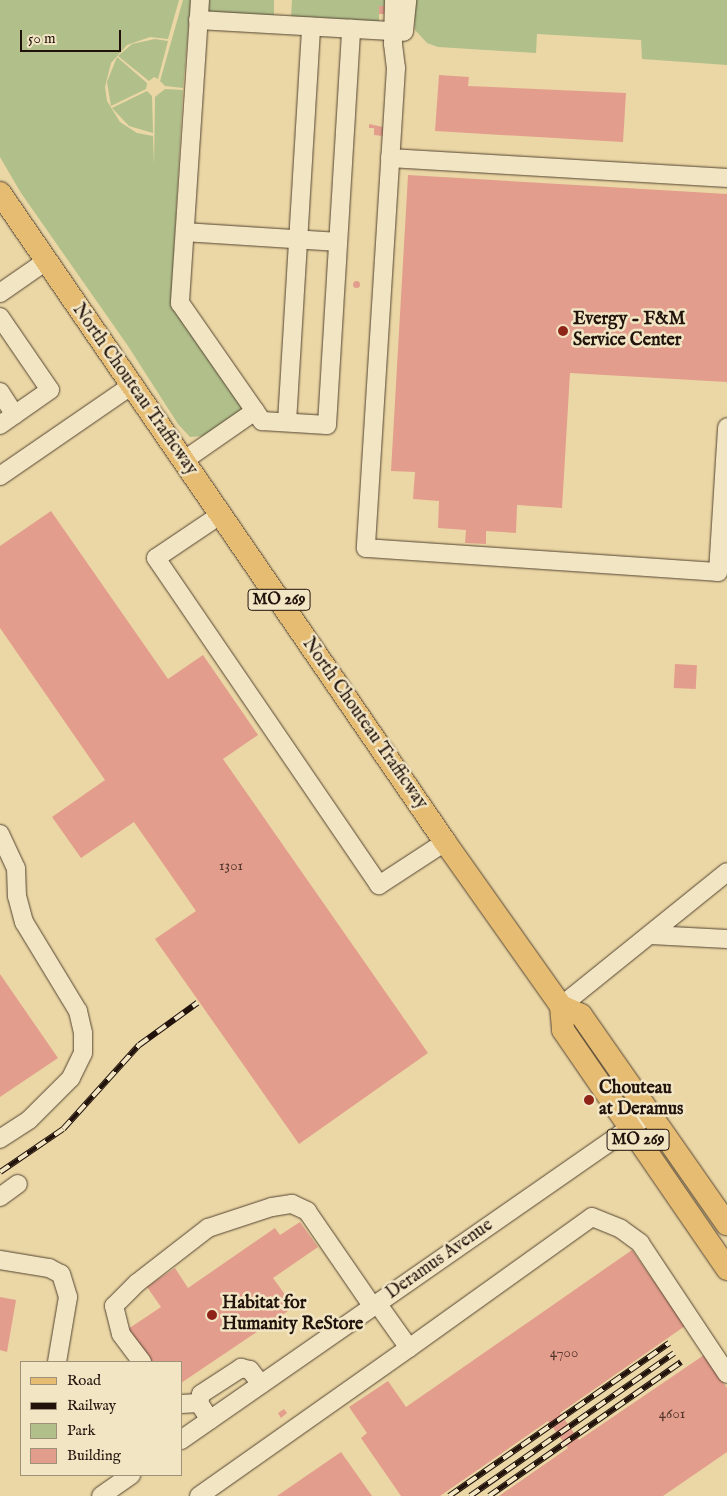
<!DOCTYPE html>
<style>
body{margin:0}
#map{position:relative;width:727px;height:1496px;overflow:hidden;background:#ebd7a5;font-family:"IM FELL English",serif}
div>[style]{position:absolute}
.green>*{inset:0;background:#b1bf8b}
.building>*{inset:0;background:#e39d8c;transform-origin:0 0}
.round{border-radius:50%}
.roads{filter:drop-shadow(0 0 1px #544432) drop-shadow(0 0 1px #544432)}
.minor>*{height:18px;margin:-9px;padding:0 9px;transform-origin:9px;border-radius:9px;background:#f2e5c4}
.major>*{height:22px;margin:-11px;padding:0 11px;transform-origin:11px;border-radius:11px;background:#e6bc72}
.rail>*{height:5.5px;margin-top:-2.75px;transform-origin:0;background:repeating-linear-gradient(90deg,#f2e5c4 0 11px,#21130c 0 22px);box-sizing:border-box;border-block:1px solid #21130c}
.dots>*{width:14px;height:14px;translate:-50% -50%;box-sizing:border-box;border:2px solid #f2e5c4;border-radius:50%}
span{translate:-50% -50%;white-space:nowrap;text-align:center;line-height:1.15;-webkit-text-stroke:5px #f2e5c4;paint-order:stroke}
.number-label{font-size:15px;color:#52362c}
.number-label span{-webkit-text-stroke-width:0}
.shield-label span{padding:1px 4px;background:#f2e5c4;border:1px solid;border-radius:4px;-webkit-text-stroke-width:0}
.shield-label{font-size:16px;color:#21130c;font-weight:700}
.poi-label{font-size:18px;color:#21130c;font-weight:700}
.left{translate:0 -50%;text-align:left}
.street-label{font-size:18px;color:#21130c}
.legend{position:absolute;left:20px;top:1361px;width:162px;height:115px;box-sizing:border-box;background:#f2e5c4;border:1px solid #9e917a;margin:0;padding:6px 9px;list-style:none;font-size:15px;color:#21130c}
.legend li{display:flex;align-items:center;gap:10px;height:25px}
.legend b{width:25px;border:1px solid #9e917a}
.scale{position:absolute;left:20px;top:30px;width:101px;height:22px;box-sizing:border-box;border:2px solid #21130c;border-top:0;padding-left:6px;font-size:15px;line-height:18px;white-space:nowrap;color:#21130c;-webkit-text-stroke:4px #f2e5c4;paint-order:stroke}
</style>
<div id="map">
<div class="green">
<i style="clip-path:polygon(0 0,179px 0,168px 39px,150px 37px,127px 45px,111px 63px,105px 87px,107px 101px,120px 122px,137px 133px,153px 136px,154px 165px,155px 97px,165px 89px,183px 90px,171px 305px,244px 408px,204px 436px,190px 437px,178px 424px,128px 346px,21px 193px,0 157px)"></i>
<i style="clip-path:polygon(183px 0,191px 0,183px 88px,165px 86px,160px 81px)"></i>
<i style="clip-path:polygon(208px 0,274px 0,274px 16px,208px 12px)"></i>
<i style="clip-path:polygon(292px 0,388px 0,388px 6px,379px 6px,379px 22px,291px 17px)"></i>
<i style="clip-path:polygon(413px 0,727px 0,727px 65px,642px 59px,641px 40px,537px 34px,536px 53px,438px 47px,427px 43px,415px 30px)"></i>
<i style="clip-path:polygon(155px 39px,168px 41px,158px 79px,154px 77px,149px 81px,118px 56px,132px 44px)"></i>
<i style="clip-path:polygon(117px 57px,147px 83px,146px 89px,111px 106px,107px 82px)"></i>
<i style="clip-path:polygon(147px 91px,152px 96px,153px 133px,129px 126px,112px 108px)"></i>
</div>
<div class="building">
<i style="left:379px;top:6px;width:8px;height:8px"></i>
<i style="clip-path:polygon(439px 75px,469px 77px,468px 86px,626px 93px,623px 142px,435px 131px)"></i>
<i style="clip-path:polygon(369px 124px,383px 127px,383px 136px,374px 135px,374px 128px,369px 128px)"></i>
<i style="clip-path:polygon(408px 175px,727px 194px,727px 382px,570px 373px,562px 508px,517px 505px,516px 533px,486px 531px,486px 544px,465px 543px,466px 530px,438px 528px,439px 501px,413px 499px,415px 472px,391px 471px)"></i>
<i class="round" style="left:352.5px;top:280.5px;width:7px;height:7px"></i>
<i style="clip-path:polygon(51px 511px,168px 679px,203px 655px,258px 735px,223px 759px,428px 1053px,299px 1144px,155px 939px,196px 911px,134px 822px,81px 858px,52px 817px,105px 780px,0 628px,0 546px)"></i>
<i style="left:675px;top:664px;width:22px;height:24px;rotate:3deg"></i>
<i style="clip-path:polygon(0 974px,58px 1058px,0 1097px)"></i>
<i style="clip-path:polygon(300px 1222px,318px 1247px,273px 1278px,294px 1307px,181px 1383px,181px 1362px,151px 1362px,128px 1329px,161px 1307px,147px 1287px,175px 1268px,188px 1288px,275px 1228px,280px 1235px)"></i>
<i style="clip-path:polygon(632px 1250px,685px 1326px,560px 1413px,579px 1440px,704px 1355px,727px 1388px,727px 1452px,663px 1496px,499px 1496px,568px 1448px,548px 1421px,440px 1496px,401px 1496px,361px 1438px,367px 1433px,349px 1407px,388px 1381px,406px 1407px)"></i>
<i style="clip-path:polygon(0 1297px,16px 1300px,7px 1352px,0 1350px)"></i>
<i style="clip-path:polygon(284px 1409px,287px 1413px,281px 1418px,278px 1413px)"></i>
<i style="clip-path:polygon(341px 1452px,372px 1496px,277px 1496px)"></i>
</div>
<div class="roads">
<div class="minor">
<i style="left:200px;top:0;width:304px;rotate:93.8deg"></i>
<i style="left:180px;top:303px;width:144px;rotate:55.2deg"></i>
<i style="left:262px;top:421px;width:65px;rotate:3.5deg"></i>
<i style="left:327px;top:425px;width:397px;rotate:-86.5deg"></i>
<i style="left:394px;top:0;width:44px;rotate:91.3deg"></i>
<i style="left:393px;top:44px;width:24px;rotate:83deg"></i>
<i style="left:396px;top:68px;width:481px;rotate:93.6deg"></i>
<i style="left:366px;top:548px;width:353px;rotate:3.9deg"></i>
<i style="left:718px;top:572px;width:145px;rotate:-86.4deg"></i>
<i style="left:198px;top:20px;width:206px;rotate:3.3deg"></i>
<i style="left:404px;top:31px;width:31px;rotate:-84deg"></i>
<i style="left:390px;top:158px;width:338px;rotate:3.4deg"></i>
<i style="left:185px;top:232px;width:153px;rotate:3.7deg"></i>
<i style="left:0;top:293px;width:56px;rotate:-34.8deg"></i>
<i style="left:0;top:317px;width:88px;rotate:55.6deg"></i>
<i style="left:50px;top:390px;width:61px;rotate:145deg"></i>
<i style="left:0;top:392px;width:27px;rotate:57deg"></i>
<i style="left:287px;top:422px;width:396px;rotate:-86.5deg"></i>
<i style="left:183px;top:461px;width:88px;rotate:-34.8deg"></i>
<i style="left:0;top:476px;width:159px;rotate:-34.5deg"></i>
<i style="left:220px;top:515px;width:77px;rotate:146.1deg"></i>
<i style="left:156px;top:558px;width:396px;rotate:55.7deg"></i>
<i style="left:379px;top:885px;width:79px;rotate:-33.1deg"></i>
<i style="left:0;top:834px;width:38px;rotate:65deg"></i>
<i style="left:16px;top:868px;width:28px;rotate:88deg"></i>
<i style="left:17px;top:896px;width:27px;rotate:75deg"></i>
<i style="left:24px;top:922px;width:104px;rotate:58.8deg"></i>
<i style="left:78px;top:1011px;width:23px;rotate:77deg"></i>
<i style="left:83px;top:1033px;width:20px;rotate:90deg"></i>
<i style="left:83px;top:1053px;width:28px;rotate:116deg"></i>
<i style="left:71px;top:1078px;width:59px;rotate:135deg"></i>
<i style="left:29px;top:1120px;width:35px;rotate:147deg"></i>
<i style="left:651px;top:935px;width:76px;rotate:3deg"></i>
<i style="left:561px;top:1006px;width:213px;rotate:-38.9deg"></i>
<i style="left:0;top:1197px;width:22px;rotate:-36deg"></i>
<i style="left:0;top:1260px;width:50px;rotate:9.3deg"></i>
<i style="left:49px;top:1268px;width:13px;rotate:27deg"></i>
<i style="left:61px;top:1274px;width:24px;rotate:73deg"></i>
<i style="left:68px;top:1297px;width:66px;rotate:99.6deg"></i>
<i style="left:409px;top:1348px;width:225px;rotate:-35.6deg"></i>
<i style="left:592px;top:1217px;width:31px;rotate:22deg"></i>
<i style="left:621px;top:1229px;width:24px;rotate:36deg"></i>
<i style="left:640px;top:1243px;width:157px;rotate:56.4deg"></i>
<i style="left:142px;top:1362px;width:35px;rotate:-127deg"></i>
<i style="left:121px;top:1334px;width:29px;rotate:-104deg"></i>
<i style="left:114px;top:1306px;width:33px;rotate:-45deg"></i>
<i style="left:137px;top:1283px;width:90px;rotate:-37.8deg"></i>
<i style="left:208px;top:1228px;width:67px;rotate:-18.2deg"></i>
<i style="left:272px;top:1207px;width:20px;rotate:-9deg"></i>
<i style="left:292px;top:1204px;width:17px;rotate:25deg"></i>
<i style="left:307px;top:1211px;width:116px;rotate:55.5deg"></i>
<i style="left:181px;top:1404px;width:18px;rotate:-3deg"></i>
<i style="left:210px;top:1420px;width:20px;rotate:-123deg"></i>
<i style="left:199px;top:1403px;width:9px;rotate:-77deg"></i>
<i style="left:201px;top:1394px;width:48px;rotate:-33deg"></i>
<i style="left:241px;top:1368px;width:9px;rotate:13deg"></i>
<i style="left:250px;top:1370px;width:18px;rotate:52deg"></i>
<i style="left:181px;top:1440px;width:560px;rotate:-34.82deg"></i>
<i style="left:101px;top:1496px;width:37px;rotate:-35deg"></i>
<i style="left:199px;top:1496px;width:257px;rotate:-35.2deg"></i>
<i style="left:409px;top:1348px;width:55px;rotate:-125.4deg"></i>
</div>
<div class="major">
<i style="left:0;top:193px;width:787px;rotate:55.56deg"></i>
<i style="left:445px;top:842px;width:201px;rotate:54.7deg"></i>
<i style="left:561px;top:1006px;width:22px;rotate:24deg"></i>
<i style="left:581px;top:1015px;width:255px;rotate:55.1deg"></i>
<i style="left:561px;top:1006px;width:24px;rotate:85deg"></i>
<i style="left:563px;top:1030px;width:290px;rotate:55.5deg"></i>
</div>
</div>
<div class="rail">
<i style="left:0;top:1172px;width:76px;rotate:-34.3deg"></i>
<i style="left:63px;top:1129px;width:113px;rotate:-47.9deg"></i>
<i style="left:139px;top:1045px;width:72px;rotate:-35.9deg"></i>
<i style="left:449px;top:1496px;width:268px;rotate:-34.8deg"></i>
<i style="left:470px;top:1496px;width:249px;rotate:-35deg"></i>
<i style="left:489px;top:1496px;width:234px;rotate:-34.9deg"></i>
</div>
<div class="dots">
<i style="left:563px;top:331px;background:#8f2418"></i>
<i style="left:589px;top:1100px;background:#8f2418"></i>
<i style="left:212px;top:1315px;background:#8f2418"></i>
</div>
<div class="number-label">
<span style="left:231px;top:866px">1301</span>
<span style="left:564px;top:1353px">4700</span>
<span style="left:672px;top:1414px">4601</span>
</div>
<div class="shield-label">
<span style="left:279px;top:600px">MO 269</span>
<span style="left:638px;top:1140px">MO 269</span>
</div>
<div class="poi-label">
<span class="left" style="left:573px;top:331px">Evergy - F&amp;M<br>Service Center</span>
<span class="left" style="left:599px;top:1100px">Chouteau<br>at Deramus</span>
<span class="left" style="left:222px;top:1315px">Habitat for<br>Humanity ReStore</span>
</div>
<div class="street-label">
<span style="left:134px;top:390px;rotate:55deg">North Chouteau Trafficway</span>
<span style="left:364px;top:724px;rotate:55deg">North Chouteau Trafficway</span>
<span style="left:440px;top:1260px;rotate:-35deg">Deramus Avenue</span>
</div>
<ul class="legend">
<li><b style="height:6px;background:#e6bc72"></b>Road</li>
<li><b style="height:6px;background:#21130c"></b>Railway</li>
<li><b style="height:14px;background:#b1bf8b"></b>Park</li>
<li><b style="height:14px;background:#e39d8c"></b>Building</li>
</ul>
<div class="scale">50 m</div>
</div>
